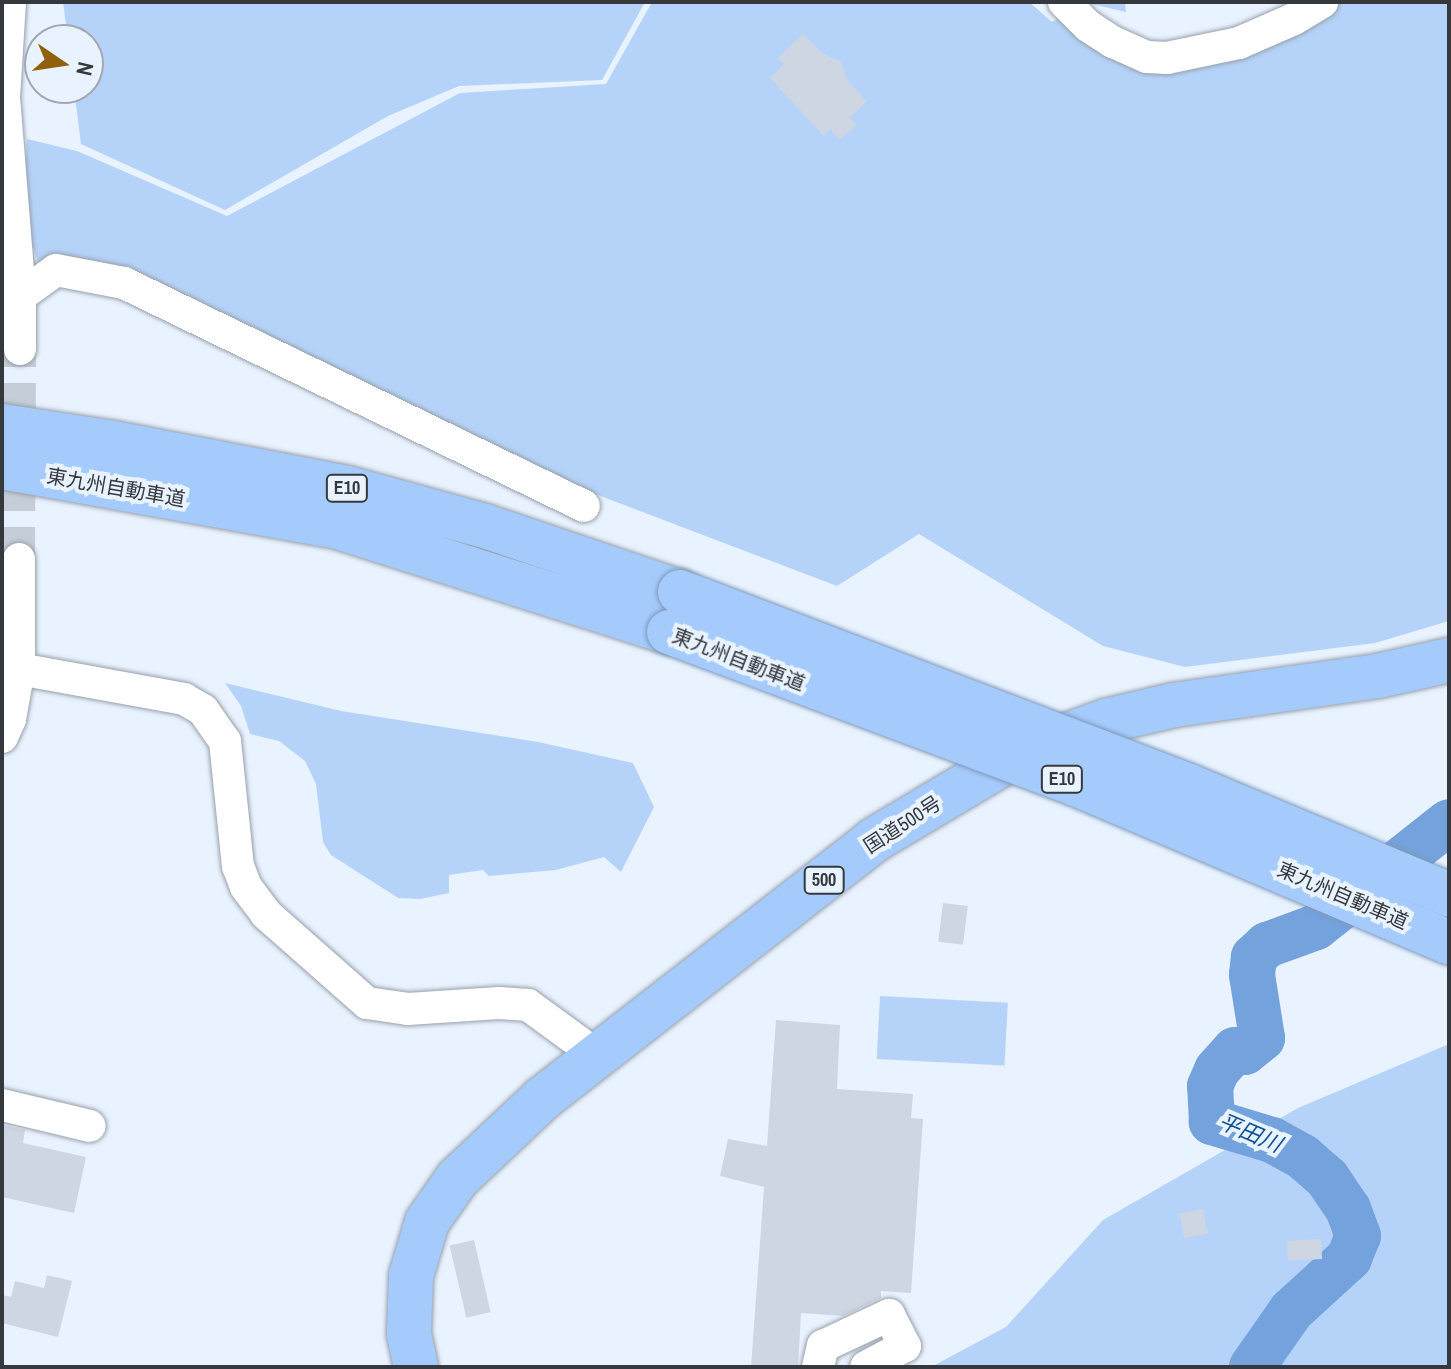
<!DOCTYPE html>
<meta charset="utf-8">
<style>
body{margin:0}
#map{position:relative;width:1451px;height:1369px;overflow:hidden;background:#e9f3ff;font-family:"Archivo Narrow","Noto Sans JP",sans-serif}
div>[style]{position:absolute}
.green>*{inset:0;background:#b5d3f9;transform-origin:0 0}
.river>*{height:46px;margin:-23px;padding:0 23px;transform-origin:23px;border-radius:23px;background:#74a2dd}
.building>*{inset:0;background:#cdd6e2;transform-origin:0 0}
.minor-tunnel>*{height:32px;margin-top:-16px;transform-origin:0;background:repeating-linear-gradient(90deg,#c5ced8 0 32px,transparent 0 48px)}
.roads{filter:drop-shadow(0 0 2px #97a0ab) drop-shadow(0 0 2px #97a0ab)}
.minor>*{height:32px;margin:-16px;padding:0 16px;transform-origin:16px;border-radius:16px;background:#fff}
.highway>*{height:44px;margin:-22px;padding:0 22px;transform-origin:22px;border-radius:22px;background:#a5cbfc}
.bridges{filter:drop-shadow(0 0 2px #7e98b9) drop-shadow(0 0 2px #7e98b9)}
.highway-bridge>*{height:44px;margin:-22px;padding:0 22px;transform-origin:22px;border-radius:22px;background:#a5cbfc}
span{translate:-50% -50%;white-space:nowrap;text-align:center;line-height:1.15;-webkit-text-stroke:8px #e9f3ff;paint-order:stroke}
.shield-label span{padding:2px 6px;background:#e9f3ff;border:2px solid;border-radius:6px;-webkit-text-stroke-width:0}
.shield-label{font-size:18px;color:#35383d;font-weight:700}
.street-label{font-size:20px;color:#35383d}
.water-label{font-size:22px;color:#0e5095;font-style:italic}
.frame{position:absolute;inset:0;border:4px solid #35383d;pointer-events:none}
.north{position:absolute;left:24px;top:24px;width:80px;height:80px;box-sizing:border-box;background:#e9f3ff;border:2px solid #a1a8b1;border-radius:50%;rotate:103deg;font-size:22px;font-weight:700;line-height:32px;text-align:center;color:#35383d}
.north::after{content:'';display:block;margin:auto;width:28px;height:36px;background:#90610d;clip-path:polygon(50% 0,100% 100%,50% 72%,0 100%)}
</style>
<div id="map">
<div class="green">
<i style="clip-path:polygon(63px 2px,645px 2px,602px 80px,459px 86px,388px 116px,225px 210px,81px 144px,74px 88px,88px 88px,88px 40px,68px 40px)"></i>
<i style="clip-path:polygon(652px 2px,1029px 2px,1052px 22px,1087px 2px,1125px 2px,1126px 12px,1087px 3px,1102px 48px,1150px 60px,1320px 15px,1339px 2px,1449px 2px,1449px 621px,1375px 643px,1185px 667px,1103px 646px,919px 534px,837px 586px,590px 492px,39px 264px,29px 238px,23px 215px,27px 139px,77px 151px,227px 216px,460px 93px,606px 84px)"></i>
<i style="clip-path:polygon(225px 683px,341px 711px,538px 742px,633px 763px,654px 807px,621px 872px,604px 857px,556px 870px,489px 876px,483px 870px,449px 875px,449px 893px,420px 899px,398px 898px,331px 855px,323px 842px,316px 784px,305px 761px,279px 741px,250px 734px,241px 706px)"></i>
<i style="left:880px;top:996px;width:128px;height:63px;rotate:3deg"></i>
<i style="clip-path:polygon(1449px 1044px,1449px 1367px,931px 1367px,1006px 1327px,1103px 1220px,1298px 1108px)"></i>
</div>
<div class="river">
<i style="left:1252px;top:1367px;width:68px;rotate:-55.1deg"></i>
<i style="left:1291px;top:1311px;width:79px;rotate:-42.4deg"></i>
<i style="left:1349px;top:1258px;width:24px;rotate:-68deg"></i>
<i style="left:1358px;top:1236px;width:29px;rotate:-110deg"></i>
<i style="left:1348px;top:1209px;width:37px;rotate:-124deg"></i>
<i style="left:1327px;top:1178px;width:32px;rotate:-139deg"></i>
<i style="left:1303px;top:1157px;width:35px;rotate:-151deg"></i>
<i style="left:1272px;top:1140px;width:63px;rotate:-163.3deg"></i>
<i style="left:1212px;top:1122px;width:36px;rotate:-93deg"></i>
<i style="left:1210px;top:1086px;width:17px;rotate:-66deg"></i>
<i style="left:1217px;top:1070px;width:27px;rotate:-48deg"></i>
<i style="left:1235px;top:1050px;width:10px;rotate:11deg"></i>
<i style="left:1245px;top:1052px;width:22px;rotate:-39deg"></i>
<i style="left:1262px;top:1038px;width:64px;rotate:-99deg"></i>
<i style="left:1252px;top:975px;width:18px;rotate:-84deg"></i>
<i style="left:1254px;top:957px;width:18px;rotate:-43deg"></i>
<i style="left:1267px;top:945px;width:52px;rotate:-20.2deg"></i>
<i style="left:1316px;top:927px;width:169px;rotate:-38.3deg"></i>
</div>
<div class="building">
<i style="clip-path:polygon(803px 34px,823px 54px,840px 61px,848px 81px,867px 101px,850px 118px,857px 125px,840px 140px,830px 129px,824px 136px,770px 78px,784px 64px,778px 58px)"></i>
<i style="left:943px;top:903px;width:25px;height:39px;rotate:7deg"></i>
<i style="clip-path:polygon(776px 1020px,840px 1025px,837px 1089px,913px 1094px,911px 1118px,923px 1119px,911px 1293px,881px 1291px,881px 1298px,843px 1316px,801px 1313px,798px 1367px,751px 1367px,764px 1187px,720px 1176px,728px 1139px,767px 1146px)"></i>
<i style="clip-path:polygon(2px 1125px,25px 1130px,23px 1143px,86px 1157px,74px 1213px,2px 1197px)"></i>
<i style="left:1203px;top:1209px;width:25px;height:24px;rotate:79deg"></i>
<i style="left:1321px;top:1239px;width:20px;height:34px;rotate:87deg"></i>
<i style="left:474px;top:1240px;width:74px;height:25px;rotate:77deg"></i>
<i style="clip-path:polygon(47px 1275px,72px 1281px,58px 1337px,2px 1323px,2px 1295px,11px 1297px,15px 1281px,44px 1288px)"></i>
</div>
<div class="minor-tunnel">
<i style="left:19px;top:559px;width:210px;rotate:-89.7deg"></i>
</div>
<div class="roads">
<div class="minor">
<i style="left:10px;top:2px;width:95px;rotate:93.6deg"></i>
<i style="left:4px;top:97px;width:200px;rotate:85.4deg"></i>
<i style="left:20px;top:296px;width:53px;rotate:90deg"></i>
<i style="left:1064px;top:2px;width:34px;rotate:45deg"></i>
<i style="left:1088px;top:26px;width:30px;rotate:33deg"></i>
<i style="left:1113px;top:42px;width:37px;rotate:24deg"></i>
<i style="left:1147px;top:57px;width:20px;rotate:3deg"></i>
<i style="left:1167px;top:58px;width:74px;rotate:-11.8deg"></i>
<i style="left:1239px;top:43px;width:60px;rotate:-23.6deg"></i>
<i style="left:1294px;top:19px;width:33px;rotate:-31deg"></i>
<i style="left:2px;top:292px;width:18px;rotate:13deg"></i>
<i style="left:20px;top:296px;width:44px;rotate:-35.8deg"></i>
<i style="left:56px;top:270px;width:69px;rotate:10.8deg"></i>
<i style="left:124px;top:283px;width:511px;rotate:25.86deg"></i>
<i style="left:19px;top:669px;width:168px;rotate:10.3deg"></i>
<i style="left:184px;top:699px;width:22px;rotate:30deg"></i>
<i style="left:203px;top:710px;width:38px;rotate:55deg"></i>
<i style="left:225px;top:741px;width:126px;rotate:84.1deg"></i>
<i style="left:238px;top:866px;width:22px;rotate:69deg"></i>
<i style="left:246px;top:887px;width:34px;rotate:53deg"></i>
<i style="left:266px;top:914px;width:135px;rotate:41.4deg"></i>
<i style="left:367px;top:1003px;width:41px;rotate:8.3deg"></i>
<i style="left:408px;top:1009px;width:91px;rotate:-3.8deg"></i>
<i style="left:499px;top:1003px;width:29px;rotate:4deg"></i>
<i style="left:528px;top:1005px;width:87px;rotate:36.1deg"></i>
<i style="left:2px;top:737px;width:20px;rotate:-66deg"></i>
<i style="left:10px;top:719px;width:51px;rotate:-79.8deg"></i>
<i style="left:19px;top:669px;width:110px;rotate:-90deg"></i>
<i style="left:2px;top:1105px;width:90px;rotate:13.4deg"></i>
<i style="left:818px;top:1367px;width:22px;rotate:-77deg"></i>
<i style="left:823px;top:1346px;width:73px;rotate:-25.2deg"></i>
<i style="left:889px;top:1315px;width:35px;rotate:63deg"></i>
<i style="left:905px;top:1346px;width:44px;rotate:151.7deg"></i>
</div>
<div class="highway">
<i style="left:2px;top:426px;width:113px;rotate:8.6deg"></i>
<i style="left:114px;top:443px;width:237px;rotate:10.9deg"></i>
<i style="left:347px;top:488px;width:143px;rotate:15.4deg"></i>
<i style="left:485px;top:526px;width:206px;rotate:18.7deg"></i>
<i style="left:2px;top:467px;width:341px;rotate:10.1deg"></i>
<i style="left:338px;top:527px;width:347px;rotate:17.6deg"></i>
<i style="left:416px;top:1367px;width:35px;rotate:-102deg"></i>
<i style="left:409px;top:1333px;width:57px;rotate:-88deg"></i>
<i style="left:411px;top:1276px;width:56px;rotate:-73.5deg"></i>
<i style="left:427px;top:1222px;width:52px;rotate:-55.1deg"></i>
<i style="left:457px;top:1179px;width:118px;rotate:-43.3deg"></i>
<i style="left:543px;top:1098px;width:420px;rotate:-37.9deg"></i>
<i style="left:874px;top:840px;width:144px;rotate:-30.8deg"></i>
<i style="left:998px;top:766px;width:39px;rotate:-27deg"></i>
<i style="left:1033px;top:748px;width:78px;rotate:-20.3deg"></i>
<i style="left:1106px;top:721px;width:70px;rotate:-13.2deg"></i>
<i style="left:1174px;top:705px;width:206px;rotate:-8.1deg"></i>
<i style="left:1378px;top:676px;width:73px;rotate:-12.7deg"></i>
</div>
</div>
<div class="bridges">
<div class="highway-bridge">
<i style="left:680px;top:592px;width:545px;rotate:20.86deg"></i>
<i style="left:1189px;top:786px;width:282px;rotate:22.7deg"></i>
<i style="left:669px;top:632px;width:434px;rotate:20.5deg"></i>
<i style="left:1076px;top:784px;width:405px;rotate:23deg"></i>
</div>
</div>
<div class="shield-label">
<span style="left:347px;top:488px">E10</span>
<span style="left:1062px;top:779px">E10</span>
<span style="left:824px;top:880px">500</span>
</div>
<div class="street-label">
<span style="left:116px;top:487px;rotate:10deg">東九州自動車道</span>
<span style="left:739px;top:659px;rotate:21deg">東九州自動車道</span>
<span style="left:902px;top:824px;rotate:-33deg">国道500号</span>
<span style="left:1343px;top:895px;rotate:23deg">東九州自動車道</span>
</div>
<div class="water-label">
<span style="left:1250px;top:1133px;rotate:23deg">平田川</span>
</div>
<div class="frame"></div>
<div class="north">N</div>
</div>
